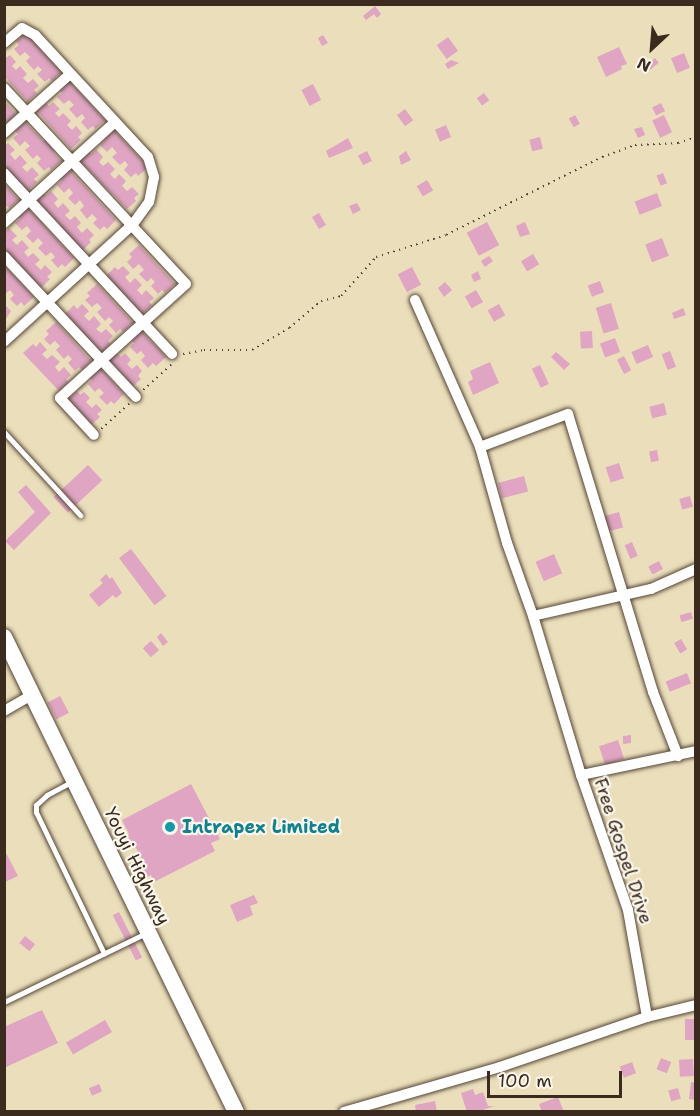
<!DOCTYPE html>
<style>
body{margin:0}
#map{position:relative;width:700px;height:1116px;overflow:hidden;background:#ebdfbb;font-family:"Shantell Sans",sans-serif}
div>[style]{position:absolute}
.building>*{inset:0;background:#dfa5c2;transform-origin:0 0}
.path>*{height:1.5px;margin-top:-0.75px;transform-origin:0;background:repeating-linear-gradient(90deg,#554536 0 1.5px,transparent 0 6px)}
.roads{filter:drop-shadow(0 0 2px #554536) drop-shadow(0 0 2px #554536)}
.lane>*{height:5px;margin:-2.5px;padding:0 2.5px;transform-origin:2.5px;border-radius:2.5px;background:#fff}
.street>*{height:10px;margin:-5px;padding:0 5px;transform-origin:5px;border-radius:5px;background:#fff}
.primary>*{height:16px;margin:-8px;padding:0 8px;transform-origin:8px;border-radius:8px;background:#fff}
.dots>*{width:16px;height:16px;translate:-50% -50%;box-sizing:border-box;border:3px solid #fbf7ec;border-radius:50%}
span{translate:-50% -50%;white-space:nowrap;text-align:center;line-height:1.15;-webkit-text-stroke:4.5px #fbf7ec;paint-order:stroke}
.culture-label{font-size:18px;color:#0d838f;font-weight:700}
.left{translate:0 -50%;text-align:left}
.street-label{font-size:18px;color:#3b2a1e}
.frame{position:absolute;inset:0;border:6px solid #3b2a1e;pointer-events:none}
.north{position:absolute;left:622px;top:18px;width:60px;height:60px;-webkit-text-stroke:4px #fbf7ec;paint-order:stroke;rotate:206deg;font-size:16px;font-weight:700;line-height:24px;text-align:center;color:#3b2a1e}
.north::after{content:'';display:block;margin:auto;width:21px;height:27px;background:#3b2a1e;clip-path:polygon(50% 0,100% 100%,50% 72%,0 100%)}
.scale{position:absolute;left:487px;top:1071px;width:135px;height:27px;box-sizing:border-box;border:3px solid #3b2a1e;border-top:0;padding-left:8px;font-size:18px;line-height:21px;white-space:nowrap;color:#3b2a1e;-webkit-text-stroke:4px #fbf7ec;paint-order:stroke}
</style>
<div id="map">
<div class="building">
<i style="clip-path:polygon(375px 6px,381px 14px,377px 18px,374px 14px,366px 20px,363px 16px)"></i>
<i style="clip-path:polygon(26px 33px,61px 72px,52px 81px,49px 78px,45px 82px,37px 74px,42px 70px,38px 66px,34px 70px,26px 61px,30px 57px,25px 52px,20px 56px,14px 49px,19px 45px,16px 41px)"></i>
<i style="clip-path:polygon(323px 35px,328px 43px,322px 46px,318px 38px)"></i>
<i style="left:448px;top:37px;width:17px;height:14px;rotate:54deg"></i>
<i style="clip-path:polygon(619px 47px,627px 64px,621px 66px,622px 69px,606px 77px,597px 57px)"></i>
<i style="left:684px;top:53px;width:16px;height:14px;rotate:68deg"></i>
<i style="clip-path:polygon(10px 55px,16px 62px,12px 66px,16px 70px,20px 66px,27px 74px,23px 78px,28px 83px,33px 79px,39px 86px,34px 90px,37px 93px,28px 102px,4px 76px,4px 59px)"></i>
<i style="left:655px;top:58px;width:6px;height:12px;rotate:51deg"></i>
<i style="clip-path:polygon(451px 60px,459px 63px,448px 69px,445px 64px)"></i>
<i style="clip-path:polygon(69px 81px,105px 120px,95px 129px,93px 126px,88px 130px,81px 122px,85px 118px,82px 114px,77px 118px,69px 109px,74px 105px,69px 100px,64px 104px,57px 97px,62px 93px,59px 89px)"></i>
<i style="left:313px;top:84px;width:18px;height:13px;rotate:63deg"></i>
<i style="left:484px;top:93px;width:9px;height:9px;rotate:54deg"></i>
<i style="clip-path:polygon(4px 101px,16px 114px,7px 123px,4px 121px)"></i>
<i style="clip-path:polygon(53px 102px,60px 109px,55px 113px,59px 117px,63px 113px,71px 121px,67px 125px,72px 130px,76px 126px,82px 133px,78px 137px,81px 140px,71px 149px,37px 111px,46px 103px,49px 106px)"></i>
<i style="left:661px;top:103px;width:9px;height:10px;rotate:63deg"></i>
<i style="left:405px;top:109px;width:14px;height:10px;rotate:54deg"></i>
<i style="left:575px;top:115px;width:10px;height:7px;rotate:61deg"></i>
<i style="left:664px;top:115px;width:19px;height:13px;rotate:65deg"></i>
<i style="clip-path:polygon(25px 122px,43px 141px,45px 139px,55px 150px,53px 152px,61px 161px,51px 170px,49px 167px,44px 171px,37px 163px,41px 159px,37px 155px,33px 159px,25px 150px,30px 146px,25px 141px,20px 146px,13px 138px,18px 134px,15px 131px)"></i>
<i style="left:446px;top:125px;width:13px;height:12px;rotate:67deg"></i>
<i style="clip-path:polygon(642px 127px,645px 135px,638px 138px,634px 129px)"></i>
<i style="clip-path:polygon(112px 128px,148px 167px,138px 176px,136px 173px,131px 177px,124px 170px,128px 165px,125px 161px,120px 165px,112px 157px,117px 153px,112px 147px,107px 152px,100px 145px,105px 140px,102px 137px)"></i>
<i style="left:540px;top:137px;width:12px;height:11px;rotate:76deg"></i>
<i style="clip-path:polygon(348px 138px,353px 148px,329px 158px,326px 151px)"></i>
<i style="clip-path:polygon(8px 143px,15px 150px,10px 154px,15px 160px,20px 155px,27px 163px,22px 167px,27px 172px,32px 167px,39px 175px,34px 179px,37px 182px,27px 191px,4px 168px,4px 146px)"></i>
<i style="clip-path:polygon(96px 149px,103px 157px,99px 162px,103px 166px,108px 162px,115px 169px,110px 174px,115px 179px,119px 174px,126px 181px,122px 186px,127px 191px,132px 187px,139px 194px,134px 198px,136px 201px,127px 209px,79px 160px,88px 151px,91px 154px)"></i>
<i style="left:367px;top:151px;width:11px;height:10px;rotate:63deg"></i>
<i style="clip-path:polygon(406px 151px,411px 160px,401px 165px,399px 156px)"></i>
<i style="clip-path:polygon(69px 169px,116px 220px,107px 229px,104px 226px,100px 230px,93px 223px,97px 219px,92px 214px,87px 219px,80px 210px,84px 206px,80px 200px,75px 205px,68px 198px,73px 193px,69px 188px,64px 193px,57px 185px,62px 181px,59px 178px)"></i>
<i style="left:663px;top:173px;width:11px;height:7px;rotate:68deg"></i>
<i style="left:427px;top:180px;width:12px;height:12px;rotate:59deg"></i>
<i style="clip-path:polygon(4px 184px,19px 200px,10px 208px,7px 206px,4px 208px)"></i>
<i style="clip-path:polygon(51px 191px,58px 199px,54px 203px,58px 208px,63px 203px,70px 211px,65px 215px,70px 220px,75px 216px,81px 223px,77px 227px,82px 233px,87px 228px,94px 235px,89px 240px,91px 242px,82px 251px,34px 201px,43px 193px,46px 195px)"></i>
<i style="left:657px;top:193px;width:14px;height:24px;rotate:69deg"></i>
<i style="clip-path:polygon(357px 203px,361px 210px,353px 214px,349px 206px)"></i>
<i style="clip-path:polygon(27px 207px,74px 258px,65px 267px,62px 264px,58px 268px,51px 260px,55px 257px,51px 252px,46px 256px,38px 248px,43px 243px,38px 238px,33px 243px,26px 236px,31px 231px,27px 226px,22px 230px,15px 223px,20px 219px,18px 216px)"></i>
<i style="left:319px;top:213px;width:14px;height:8px;rotate:60deg"></i>
<i style="left:487px;top:222px;width:26px;height:23px;rotate:62deg"></i>
<i style="clip-path:polygon(525px 222px,530px 234px,520px 237px,516px 226px)"></i>
<i style="clip-path:polygon(9px 228px,17px 236px,12px 240px,17px 245px,22px 240px,29px 248px,24px 252px,28px 257px,33px 253px,40px 260px,35px 264px,41px 270px,45px 265px,52px 272px,47px 277px,50px 279px,41px 288px,4px 250px,4px 232px)"></i>
<i style="left:662px;top:238px;width:19px;height:18px;rotate:69deg"></i>
<i style="clip-path:polygon(139px 245px,175px 284px,165px 293px,162px 290px,158px 294px,151px 286px,155px 282px,151px 278px,147px 282px,139px 274px,144px 270px,139px 264px,133px 269px,127px 262px,132px 257px,129px 254px)"></i>
<i style="left:533px;top:254px;width:12px;height:14px;rotate:59deg"></i>
<i style="clip-path:polygon(489px 256px,493px 261px,485px 267px,481px 261px)"></i>
<i style="clip-path:polygon(4px 265px,34px 297px,24px 306px,21px 302px,17px 306px,10px 299px,14px 295px,10px 290px,4px 295px)"></i>
<i style="clip-path:polygon(123px 266px,130px 273px,125px 277px,130px 283px,135px 278px,142px 285px,137px 290px,142px 295px,146px 290px,154px 298px,149px 302px,152px 305px,142px 314px,106px 276px,115px 267px,118px 270px)"></i>
<i style="left:412px;top:267px;width:20px;height:16px;rotate:63deg"></i>
<i style="clip-path:polygon(478px 271px,481px 279px,474px 282px,471px 275px)"></i>
<i style="left:600px;top:281px;width:12px;height:13px;rotate:70deg"></i>
<i style="clip-path:polygon(445px 282px,452px 290px,444px 297px,438px 288px)"></i>
<i style="clip-path:polygon(97px 284px,133px 323px,123px 332px,120px 329px,116px 333px,109px 325px,113px 321px,109px 317px,105px 321px,97px 312px,102px 308px,97px 303px,92px 307px,85px 300px,90px 296px,87px 293px)"></i>
<i style="left:476px;top:290px;width:14px;height:13px;rotate:60deg"></i>
<i style="left:611px;top:303px;width:27px;height:16px;rotate:73deg"></i>
<i style="clip-path:polygon(4px 304px,11px 311px,4px 322px)"></i>
<i style="clip-path:polygon(82px 304px,89px 311px,84px 316px,89px 321px,94px 316px,101px 324px,96px 329px,101px 333px,106px 329px,113px 336px,108px 341px,111px 344px,101px 353px,65px 314px,74px 305px,77px 309px)"></i>
<i style="left:499px;top:304px;width:13px;height:13px;rotate:61deg"></i>
<i style="clip-path:polygon(683px 308px,686px 315px,674px 319px,672px 313px)"></i>
<i style="clip-path:polygon(56px 322px,91px 361px,82px 370px,79px 367px,75px 371px,68px 363px,72px 359px,68px 355px,64px 359px,56px 350px,60px 346px,55px 341px,50px 345px,44px 339px,49px 334px,46px 331px)"></i>
<i style="clip-path:polygon(141px 331px,166px 357px,156px 366px,153px 363px,148px 368px,141px 360px,145px 356px,141px 351px,137px 354px,130px 347px,134px 343px,131px 340px)"></i>
<i style="left:592px;top:331px;width:17px;height:12px;rotate:87deg"></i>
<i style="left:615px;top:338px;width:15px;height:16px;rotate:70deg"></i>
<i style="clip-path:polygon(40px 342px,47px 350px,42px 354px,47px 359px,52px 355px,60px 362px,55px 367px,59px 372px,64px 367px,71px 375px,66px 379px,69px 382px,59px 391px,23px 353px,33px 344px,36px 347px)"></i>
<i style="left:648px;top:345px;width:13px;height:18px;rotate:67deg"></i>
<i style="left:670px;top:351px;width:17px;height:9px;rotate:69deg"></i>
<i style="clip-path:polygon(556px 352px,570px 364px,564px 370px,551px 357px)"></i>
<i style="clip-path:polygon(117px 353px,121px 357px,125px 353px,131px 360px,127px 364px,132px 369px,137px 365px,142px 371px,138px 376px,141px 379px,132px 387px,108px 361px)"></i>
<i style="left:624px;top:356px;width:16px;height:8px;rotate:63deg"></i>
<i style="clip-path:polygon(490px 362px,499px 383px,473px 395px,468px 382px,473px 379px,470px 371px)"></i>
<i style="left:540px;top:365px;width:21px;height:9px;rotate:65deg"></i>
<i style="clip-path:polygon(100px 368px,124px 394px,114px 404px,111px 401px,107px 405px,99px 397px,104px 393px,99px 388px,95px 392px,88px 384px,92px 380px,89px 378px)"></i>
<i style="clip-path:polygon(77px 391px,80px 395px,84px 392px,90px 398px,86px 402px,92px 408px,96px 404px,102px 410px,97px 414px,100px 417px,91px 425px,68px 399px)"></i>
<i style="left:664px;top:403px;width:12px;height:15px;rotate:76deg"></i>
<i style="left:657px;top:450px;width:11px;height:8px;rotate:80deg"></i>
<i style="left:619px;top:463px;width:16px;height:14px;rotate:72deg"></i>
<i style="left:88px;top:465px;width:21px;height:47px;rotate:47deg"></i>
<i style="left:524px;top:476px;width:16px;height:27px;rotate:75deg"></i>
<i style="clip-path:polygon(26px 485px,51px 513px,14px 550px,5px 541px,35px 512px,18px 492px)"></i>
<i style="left:690px;top:496px;width:11px;height:11px;rotate:75deg"></i>
<i style="left:619px;top:512px;width:16px;height:15px;rotate:75deg"></i>
<i style="left:632px;top:542px;width:15px;height:8px;rotate:67deg"></i>
<i style="left:131px;top:549px;width:59px;height:15px;rotate:53deg"></i>
<i style="left:554px;top:554px;width:21px;height:20px;rotate:67deg"></i>
<i style="left:659px;top:561px;width:9px;height:12px;rotate:63deg"></i>
<i style="clip-path:polygon(106px 574px,110px 579px,112px 577px,122px 593px,116px 598px,113px 595px,99px 607px,89px 595px,103px 583px,100px 580px)"></i>
<i style="left:691px;top:612px;width:7px;height:12px;rotate:74deg"></i>
<i style="clip-path:polygon(161px 633px,168px 642px,163px 646px,157px 637px)"></i>
<i style="left:681px;top:639px;width:12px;height:8px;rotate:59deg"></i>
<i style="left:151px;top:641px;width:12px;height:11px;rotate:48deg"></i>
<i style="left:687px;top:673px;width:11px;height:23px;rotate:68deg"></i>
<i style="left:60px;top:696px;width:19px;height:14px;rotate:62deg"></i>
<i style="clip-path:polygon(631px 735px,631px 743px,623px 744px,623px 736px)"></i>
<i style="left:618px;top:740px;width:20px;height:20px;rotate:72deg"></i>
<i style="clip-path:polygon(191px 784px,220px 839px,211px 843px,215px 851px,154px 882px,151px 875px,145px 878px,142px 870px,146px 868px,134px 844px,129px 846px,124px 837px,129px 834px,122px 820px)"></i>
<i style="clip-path:polygon(4px 849px,18px 876px,5px 882px,4px 881px)"></i>
<i style="clip-path:polygon(254px 895px,258px 903px,250px 906px,253px 915px,237px 922px,230px 905px)"></i>
<i style="left:119px;top:912px;width:51px;height:7px;rotate:63deg"></i>
<i style="left:25px;top:936px;width:13px;height:9px;rotate:39deg"></i>
<i style="clip-path:polygon(42px 1010px,58px 1043px,4px 1068px,4px 1027px)"></i>
<i style="left:685px;top:1019px;width:11px;height:21px"></i>
<i style="left:105px;top:1020px;width:14px;height:45px;rotate:60deg"></i>
<i style="left:661px;top:1058px;width:11px;height:12px;rotate:22deg"></i>
<i style="left:693px;top:1059px;width:17px;height:14px;rotate:87deg"></i>
<i style="left:632px;top:1062px;width:12px;height:13px;rotate:70deg"></i>
<i style="clip-path:polygon(691px 1082px,696px 1083px,696px 1100px,689px 1099px)"></i>
<i style="left:99px;top:1084px;width:8px;height:11px;rotate:67deg"></i>
<i style="left:678px;top:1088px;width:11px;height:10px;rotate:75deg"></i>
<i style="clip-path:polygon(473px 1089px,475px 1095px,483px 1092px,488px 1106px,494px 1106px,477px 1112px,467px 1112px,461px 1093px)"></i>
<i style="clip-path:polygon(558px 1097px,564px 1112px,542px 1112px,539px 1104px)"></i>
<i style="clip-path:polygon(435px 1101px,437px 1112px,416px 1112px,415px 1105px)"></i>
</div>
<div class="path">
<i style="left:183px;top:354px;width:21px;rotate:-11deg"></i>
<i style="left:204px;top:350px;width:48px"></i>
<i style="left:252px;top:350px;width:43px;rotate:-30.7deg"></i>
<i style="left:289px;top:328px;width:42px;rotate:-40.2deg"></i>
<i style="left:321px;top:301px;width:21px;rotate:-14deg"></i>
<i style="left:341px;top:296px;width:52px;rotate:-48.1deg"></i>
<i style="left:376px;top:257px;width:73px;rotate:-17.4deg"></i>
<i style="left:446px;top:235px;width:174px;rotate:-26.6deg"></i>
<i style="left:602px;top:157px;width:35px;rotate:-20deg"></i>
<i style="left:635px;top:145px;width:43px;rotate:-2.7deg"></i>
<i style="left:678px;top:143px;width:19px;rotate:-18deg"></i>
<i style="left:143px;top:390px;width:38px;rotate:-42deg"></i>
<i style="left:101px;top:429px;width:38px;rotate:-42deg"></i>
</div>
<div class="roads">
<div class="lane">
<i style="left:4px;top:432px;width:113px;rotate:47.5deg"></i>
<i style="left:73px;top:781px;width:30px;rotate:152deg"></i>
<i style="left:47px;top:795px;width:15px;rotate:138deg"></i>
<i style="left:36px;top:805px;width:7px;rotate:90deg"></i>
<i style="left:36px;top:812px;width:157px;rotate:64.3deg"></i>
<i style="left:4px;top:1002px;width:158px;rotate:-25.9deg"></i>
</div>
<div class="street">
<i style="left:4px;top:43px;width:23px;rotate:-40deg"></i>
<i style="left:22px;top:28px;width:15px;rotate:28deg"></i>
<i style="left:35px;top:35px;width:166px;rotate:47.2deg"></i>
<i style="left:148px;top:157px;width:21px;rotate:73deg"></i>
<i style="left:154px;top:177px;width:25px;rotate:101deg"></i>
<i style="left:149px;top:202px;width:29px;rotate:126deg"></i>
<i style="left:132px;top:225px;width:173px;rotate:137.6deg"></i>
<i style="left:4px;top:88px;width:267px;rotate:47.1deg"></i>
<i style="left:186px;top:284px;width:170px;rotate:137.9deg"></i>
<i style="left:60px;top:398px;width:50px;rotate:47.4deg"></i>
<i style="left:4px;top:133px;width:89px;rotate:-41.8deg"></i>
<i style="left:4px;top:173px;width:247px;rotate:47.1deg"></i>
<i style="left:4px;top:223px;width:150px;rotate:-42.3deg"></i>
<i style="left:4px;top:256px;width:193px;rotate:46.9deg"></i>
<i style="left:415px;top:300px;width:161px;rotate:66.1deg"></i>
<i style="left:480px;top:447px;width:100px;rotate:74.3deg"></i>
<i style="left:507px;top:543px;width:77px;rotate:70.4deg"></i>
<i style="left:533px;top:616px;width:166px;rotate:73.2deg"></i>
<i style="left:480px;top:447px;width:94px;rotate:-20.6deg"></i>
<i style="left:568px;top:414px;width:291px;rotate:73deg"></i>
<i style="left:653px;top:692px;width:69px;rotate:68.7deg"></i>
<i style="left:533px;top:616px;width:121px;rotate:-12.9deg"></i>
<i style="left:651px;top:589px;width:49px;rotate:-24deg"></i>
<i style="left:4px;top:711px;width:32px;rotate:-30deg"></i>
<i style="left:647px;top:1017px;width:109px;rotate:-100.1deg"></i>
<i style="left:628px;top:910px;width:143px;rotate:-109.2deg"></i>
<i style="left:581px;top:775px;width:117px;rotate:-11.8deg"></i>
<i style="left:344px;top:1112px;width:162px;rotate:-16.1deg"></i>
<i style="left:500px;top:1067px;width:155px;rotate:-18.8deg"></i>
<i style="left:647px;top:1017px;width:50px;rotate:-13.8deg"></i>
</div>
<div class="primary">
<i style="left:4px;top:637px;width:529px;rotate:63.97deg"></i>
</div>
</div>
<div class="dots">
<i style="left:170px;top:827px;background:#0f9aa8"></i>
</div>
<div class="culture-label">
<span class="left" style="left:182px;top:827px">Intrapex Limited</span>
</div>
<div class="street-label">
<span style="left:623px;top:851px;rotate:72deg">Free Gospel Drive</span>
<span style="left:137px;top:866px;rotate:64deg">Youyi Highway</span>
</div>
<div class="frame"></div>
<div class="north">N</div>
<div class="scale">100 m</div>
</div>
